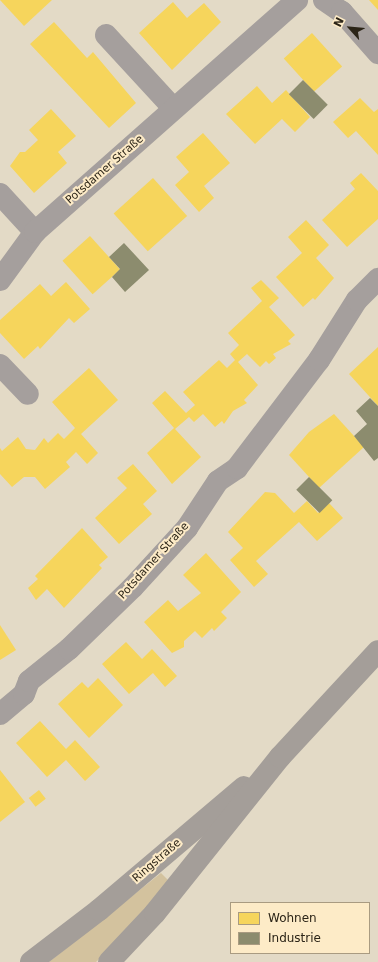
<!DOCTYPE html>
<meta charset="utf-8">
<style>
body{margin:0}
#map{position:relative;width:378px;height:962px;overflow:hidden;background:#e3dac6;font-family:"DejaVu Sans",sans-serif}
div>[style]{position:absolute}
.green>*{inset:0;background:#d3c29e}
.homes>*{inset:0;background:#f6d55c;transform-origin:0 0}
.industry>*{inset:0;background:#8c8c6e;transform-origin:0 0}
.street>*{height:22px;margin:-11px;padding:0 11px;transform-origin:11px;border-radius:11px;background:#a59f9d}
.secondary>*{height:22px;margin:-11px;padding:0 11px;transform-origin:11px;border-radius:11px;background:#a49e99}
span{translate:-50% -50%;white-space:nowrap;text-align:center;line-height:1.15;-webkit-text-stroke:4px #fdebc7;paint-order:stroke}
.street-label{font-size:11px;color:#2b2417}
.legend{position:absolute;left:230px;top:902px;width:140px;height:52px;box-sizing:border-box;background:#fdebc7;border:1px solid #a99b81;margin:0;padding:5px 7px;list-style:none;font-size:12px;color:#2b2417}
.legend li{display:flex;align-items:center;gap:8px;height:20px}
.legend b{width:20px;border:1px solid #a99b81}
.north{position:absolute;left:330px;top:8px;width:40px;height:40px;-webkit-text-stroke:3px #fdebc7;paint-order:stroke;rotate:297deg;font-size:11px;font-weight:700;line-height:16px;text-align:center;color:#2b2417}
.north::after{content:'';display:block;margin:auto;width:14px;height:18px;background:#2b2417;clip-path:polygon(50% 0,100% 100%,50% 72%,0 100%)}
</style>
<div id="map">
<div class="green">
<i style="clip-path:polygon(161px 873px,168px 880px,125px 934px,96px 962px,49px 962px)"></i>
</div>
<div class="homes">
<i style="clip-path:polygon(0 0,52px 0,24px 26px)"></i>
<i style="clip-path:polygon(369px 0,378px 0,378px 10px)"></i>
<i style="clip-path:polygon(173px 2px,187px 18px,204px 3px,221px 22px,172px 70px,139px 33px)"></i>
<i style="clip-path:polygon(54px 22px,87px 58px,93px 52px,136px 103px,109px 128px,30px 44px)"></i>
<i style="left:312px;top:33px;width:45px;height:38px;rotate:48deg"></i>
<i style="clip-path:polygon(257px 86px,272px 103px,286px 90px,310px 117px,295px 132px,282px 119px,255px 144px,226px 114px)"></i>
<i style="clip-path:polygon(360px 98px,374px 112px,378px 109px,378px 155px,356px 131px,348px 138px,333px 122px)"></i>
<i style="clip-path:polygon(51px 109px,76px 136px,58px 152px,67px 163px,34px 193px,10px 166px,20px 152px,25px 152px,38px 140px,29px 130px)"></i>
<i style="clip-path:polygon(203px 133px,230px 163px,204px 186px,214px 198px,199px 212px,175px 185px,189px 172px,176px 157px)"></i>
<i style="clip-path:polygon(361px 173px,378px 191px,378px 219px,347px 247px,322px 220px,355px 189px,350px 183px)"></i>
<i style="left:153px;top:178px;width:51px;height:53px;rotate:48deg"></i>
<i style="clip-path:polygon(306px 220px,329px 245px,316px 258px,334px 278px,315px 300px,313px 298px,303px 307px,276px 277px,302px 253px,288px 237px)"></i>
<i style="left:90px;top:236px;width:45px;height:37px;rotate:48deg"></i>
<i style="clip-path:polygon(261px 280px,279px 298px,269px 307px,295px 335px,288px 341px,291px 344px,273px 354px,276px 358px,269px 364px,266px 361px,260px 367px,247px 354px,238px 362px,258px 385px,244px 400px,247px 403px,233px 411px,224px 424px,222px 421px,215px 427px,203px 414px,194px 422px,189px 417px,175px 429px,201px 457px,172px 484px,147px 453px,174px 428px,152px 403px,165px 391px,186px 413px,195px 405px,183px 392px,219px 360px,227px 368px,235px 360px,230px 354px,239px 345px,228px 333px,262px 301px,251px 288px)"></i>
<i style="clip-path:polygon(66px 282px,90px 309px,74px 323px,69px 318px,40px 349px,38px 346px,24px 359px,0 333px,0 320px,40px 284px,51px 296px)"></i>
<i style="clip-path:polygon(378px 347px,378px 406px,349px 374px)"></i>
<i style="clip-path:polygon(89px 368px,118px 400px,81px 434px,98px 453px,87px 464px,76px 452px,66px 462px,70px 467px,45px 489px,35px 477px,24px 477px,12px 487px,0 474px,0 448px,2px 451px,18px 437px,26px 449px,35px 450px,44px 438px,48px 443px,58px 433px,64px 439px,75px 428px,52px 402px)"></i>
<i style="clip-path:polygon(334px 414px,364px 447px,319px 488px,289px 455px,309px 432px)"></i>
<i style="clip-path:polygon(133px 464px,157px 491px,143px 504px,152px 514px,119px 544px,95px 518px,127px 488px,117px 478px)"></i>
<i style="clip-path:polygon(265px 492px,275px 493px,294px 513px,307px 501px,318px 513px,329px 503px,343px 518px,317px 541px,299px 522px,256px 561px,268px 574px,254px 587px,230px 560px,243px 548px,228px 532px)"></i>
<i style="clip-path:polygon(82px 528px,108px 557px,99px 565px,102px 568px,64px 608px,47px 589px,36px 600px,28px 588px,38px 579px,35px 576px)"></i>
<i style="clip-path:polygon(206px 553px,241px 592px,221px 612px,227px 618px,214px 631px,212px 628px,202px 638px,195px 631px,184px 641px,184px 647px,172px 653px,144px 622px,168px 600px,178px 611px,201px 593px,183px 575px)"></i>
<i style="clip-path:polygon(0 625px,16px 650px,0 660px)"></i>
<i style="clip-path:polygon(126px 642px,142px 659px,152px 649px,177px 676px,165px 687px,153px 673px,129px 694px,102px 664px)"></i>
<i style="clip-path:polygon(98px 678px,123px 705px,89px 738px,58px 704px,82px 682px,88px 688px)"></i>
<i style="clip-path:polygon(40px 721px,66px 749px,75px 740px,100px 767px,85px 781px,66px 760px,47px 777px,16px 743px)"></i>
<i style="clip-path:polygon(0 770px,25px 802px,0 822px)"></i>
<i style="left:39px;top:790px;width:11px;height:13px;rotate:52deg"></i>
</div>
<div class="industry">
<i style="left:303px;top:80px;width:35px;height:20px;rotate:45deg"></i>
<i style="clip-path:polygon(124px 243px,149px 270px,125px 292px,112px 277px,120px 269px,109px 257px)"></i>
<i style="clip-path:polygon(370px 398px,378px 406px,378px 458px,374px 461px,354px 436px,367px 424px,356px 411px)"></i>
<i style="left:309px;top:477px;width:33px;height:18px;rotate:45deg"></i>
</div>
<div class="street">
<i style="left:324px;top:0;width:22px;rotate:34deg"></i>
<i style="left:342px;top:12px;width:55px;rotate:48.7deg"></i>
<i style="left:106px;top:35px;width:100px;rotate:47.4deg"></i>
<i style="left:0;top:194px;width:52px;rotate:47.4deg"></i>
<i style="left:0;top:280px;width:59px;rotate:-53.9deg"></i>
<i style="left:35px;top:232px;width:350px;rotate:-41.5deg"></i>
<i style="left:0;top:365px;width:40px;rotate:46deg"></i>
<i style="left:0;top:714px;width:31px;rotate:-40deg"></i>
<i style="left:24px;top:694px;width:14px;rotate:-69deg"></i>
<i style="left:29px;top:681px;width:51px;rotate:-38.7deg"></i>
<i style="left:69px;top:649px;width:89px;rotate:-44.1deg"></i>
<i style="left:133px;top:587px;width:80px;rotate:-47.5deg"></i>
<i style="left:187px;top:528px;width:56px;rotate:-56.6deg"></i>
<i style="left:218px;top:481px;width:23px;rotate:-34deg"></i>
<i style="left:237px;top:468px;width:136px;rotate:-52.8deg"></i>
<i style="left:319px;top:360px;width:71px;rotate:-57.7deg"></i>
<i style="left:357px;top:300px;width:30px;rotate:-45deg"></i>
</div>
<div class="secondary">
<i style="left:31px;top:962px;width:86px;rotate:-37.4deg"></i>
<i style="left:99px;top:910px;width:190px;rotate:-40.3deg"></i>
<i style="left:109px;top:962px;width:67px;rotate:-46.8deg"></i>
<i style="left:155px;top:913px;width:200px;rotate:-51.3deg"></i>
<i style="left:280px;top:757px;width:144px;rotate:-47.2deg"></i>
</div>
<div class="street-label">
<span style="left:105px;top:170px;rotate:-41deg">Potsdamer Straße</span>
<span style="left:154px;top:561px;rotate:-48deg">Potsdamer Straße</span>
<span style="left:157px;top:861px;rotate:-41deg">Ringstraße</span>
</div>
<ul class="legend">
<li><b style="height:11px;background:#f6d55c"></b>Wohnen</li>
<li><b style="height:11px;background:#8c8c6e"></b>Industrie</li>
</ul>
<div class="north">N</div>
</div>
